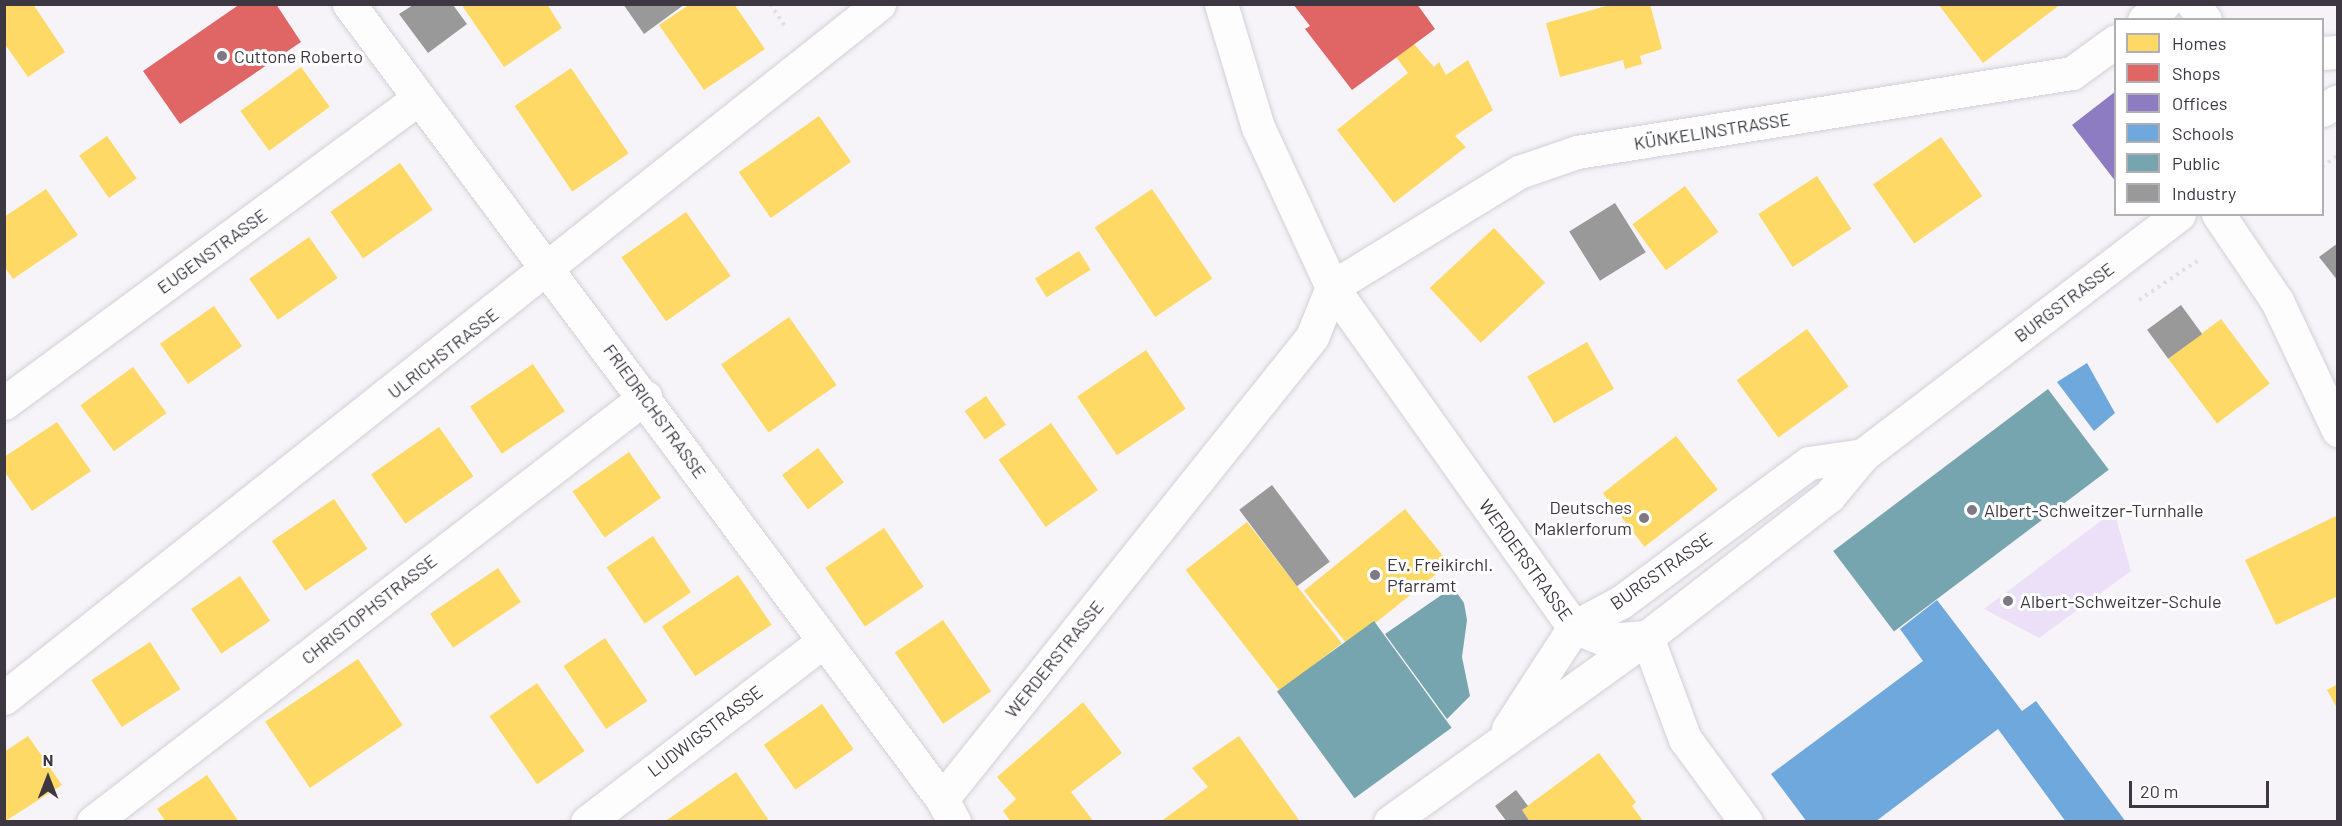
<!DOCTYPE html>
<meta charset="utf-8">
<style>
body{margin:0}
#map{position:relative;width:2342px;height:826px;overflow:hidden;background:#f6f4f9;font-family:Barlow,sans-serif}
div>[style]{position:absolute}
.green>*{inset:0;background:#ece0f8}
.homes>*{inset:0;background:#ffd966;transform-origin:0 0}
.shops>*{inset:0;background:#e06666}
.offices>*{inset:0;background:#8e7cc3}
.schools>*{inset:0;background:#6fa8dc}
.public>*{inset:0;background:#76a5af;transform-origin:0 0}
.industry>*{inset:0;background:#999;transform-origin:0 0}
.path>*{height:4px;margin-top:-2px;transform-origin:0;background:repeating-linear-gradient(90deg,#e2e0e3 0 3px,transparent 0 7.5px)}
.roads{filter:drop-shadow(0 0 2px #d3cfd7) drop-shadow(0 0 2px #d3cfd7)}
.street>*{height:33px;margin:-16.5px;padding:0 16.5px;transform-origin:16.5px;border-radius:16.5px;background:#fefdfe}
.secondary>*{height:33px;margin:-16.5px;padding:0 16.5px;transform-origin:16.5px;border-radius:16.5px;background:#fefdfe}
.dots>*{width:16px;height:16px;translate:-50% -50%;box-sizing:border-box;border:3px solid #fff;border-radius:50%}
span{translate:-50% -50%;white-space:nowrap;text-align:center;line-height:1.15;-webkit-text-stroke:6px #fff;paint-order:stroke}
.poi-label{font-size:18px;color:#3d3742}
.left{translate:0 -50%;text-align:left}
.right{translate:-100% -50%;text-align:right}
.street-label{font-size:18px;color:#3d3742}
.frame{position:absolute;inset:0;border:6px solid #3d3742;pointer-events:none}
.legend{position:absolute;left:2114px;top:18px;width:210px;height:198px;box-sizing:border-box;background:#fff;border:2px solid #b1afb3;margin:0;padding:8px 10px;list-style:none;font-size:18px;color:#3d3742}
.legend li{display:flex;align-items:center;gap:12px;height:30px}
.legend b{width:30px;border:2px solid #b1afb3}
.north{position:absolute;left:18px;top:748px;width:60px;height:60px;-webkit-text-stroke:4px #fff;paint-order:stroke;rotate:0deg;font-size:16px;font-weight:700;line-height:24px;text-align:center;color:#3d3742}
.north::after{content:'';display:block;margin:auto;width:21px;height:27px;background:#3d3742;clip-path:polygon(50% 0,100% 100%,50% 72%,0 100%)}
.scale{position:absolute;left:2129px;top:781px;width:140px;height:27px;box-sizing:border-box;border:3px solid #3d3742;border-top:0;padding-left:8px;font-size:18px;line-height:21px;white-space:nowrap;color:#3d3742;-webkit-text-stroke:4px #fff;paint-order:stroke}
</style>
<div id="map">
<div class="green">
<i style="clip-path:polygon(2114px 511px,2131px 571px,2039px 638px,1984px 609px)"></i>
</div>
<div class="homes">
<i style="clip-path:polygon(4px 4px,33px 4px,65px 52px,28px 77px,4px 43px)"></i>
<i style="clip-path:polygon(461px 4px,547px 4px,562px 28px,504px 67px)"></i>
<i style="clip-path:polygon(690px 4px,734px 4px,765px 49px,704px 90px,659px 25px)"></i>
<i style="clip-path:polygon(1613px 4px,1650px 4px,1662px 49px,1640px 56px,1642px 64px,1625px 69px,1623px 60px,1560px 77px,1546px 23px)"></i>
<i style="clip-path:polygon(1938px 4px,2061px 4px,1983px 63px)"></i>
<i style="clip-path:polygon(1414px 44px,1434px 67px,1439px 62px,1446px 75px,1468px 60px,1493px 110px,1455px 136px,1466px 147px,1394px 203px,1337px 130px,1408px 73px,1396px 57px)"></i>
<i style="left:301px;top:67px;width:49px;height:75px;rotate:54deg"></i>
<i style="left:571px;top:68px;width:103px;height:68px;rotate:56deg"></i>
<i style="left:819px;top:116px;width:56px;height:98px;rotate:55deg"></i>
<i style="left:107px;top:136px;width:52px;height:34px;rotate:55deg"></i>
<i style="left:1941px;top:137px;width:72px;height:83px;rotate:55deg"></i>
<i style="left:400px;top:163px;width:57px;height:85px;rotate:55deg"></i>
<i style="left:1817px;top:176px;width:63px;height:70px;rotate:57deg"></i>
<i style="left:1685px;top:186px;width:57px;height:65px;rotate:54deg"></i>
<i style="clip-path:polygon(46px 189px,78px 235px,13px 279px,4px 266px,4px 217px)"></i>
<i style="left:1152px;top:189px;width:108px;height:69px;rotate:56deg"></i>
<i style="left:686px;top:212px;width:78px;height:79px;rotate:55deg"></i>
<i style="left:1494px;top:228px;width:75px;height:88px;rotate:47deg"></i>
<i style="left:309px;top:237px;width:50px;height:73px;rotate:55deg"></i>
<i style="left:1079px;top:251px;width:22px;height:52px;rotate:58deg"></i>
<i style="left:214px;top:306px;width:49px;height:66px;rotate:55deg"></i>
<i style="left:789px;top:317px;width:83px;height:83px;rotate:55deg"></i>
<i style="left:2221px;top:319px;width:81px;height:66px;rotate:53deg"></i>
<i style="left:1807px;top:329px;width:71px;height:87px;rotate:54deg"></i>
<i style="left:1587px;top:342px;width:54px;height:69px;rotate:60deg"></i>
<i style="left:1146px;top:350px;width:71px;height:83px;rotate:56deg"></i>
<i style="left:533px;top:364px;width:57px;height:76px;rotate:56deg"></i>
<i style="left:133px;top:367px;width:57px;height:65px;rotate:54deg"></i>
<i style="left:986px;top:396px;width:35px;height:26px;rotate:55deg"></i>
<i style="clip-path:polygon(57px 422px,91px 471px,32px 511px,4px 471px,4px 457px)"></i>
<i style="left:1051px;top:423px;width:82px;height:64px;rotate:55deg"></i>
<i style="left:439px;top:427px;width:60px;height:83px;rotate:55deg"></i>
<i style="left:1676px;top:436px;width:68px;height:93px;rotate:52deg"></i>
<i style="left:818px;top:448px;width:43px;height:45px;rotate:53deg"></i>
<i style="left:629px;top:452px;width:56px;height:69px;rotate:55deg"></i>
<i style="left:334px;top:499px;width:60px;height:75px;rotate:56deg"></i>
<i style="left:1405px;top:509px;width:70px;height:130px;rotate:51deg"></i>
<i style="clip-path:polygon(2336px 516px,2338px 596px,2276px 625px,2245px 560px)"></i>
<i style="left:1247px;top:522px;width:154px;height:78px;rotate:52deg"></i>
<i style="left:884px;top:528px;width:71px;height:71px;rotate:56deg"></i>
<i style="left:653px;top:536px;width:68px;height:56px;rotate:56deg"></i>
<i style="left:498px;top:568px;width:41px;height:82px;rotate:56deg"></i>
<i style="left:738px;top:575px;width:60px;height:92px;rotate:56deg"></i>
<i style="left:240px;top:576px;width:54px;height:59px;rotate:56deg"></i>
<i style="left:943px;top:620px;width:86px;height:58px;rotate:56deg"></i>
<i style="left:605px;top:638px;width:76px;height:50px;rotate:56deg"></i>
<i style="left:150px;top:642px;width:56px;height:70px;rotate:57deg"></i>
<i style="left:358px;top:659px;width:80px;height:112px;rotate:56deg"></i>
<i style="left:537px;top:683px;width:83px;height:58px;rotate:55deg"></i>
<i style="clip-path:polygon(2338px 684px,2338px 710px,2327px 690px)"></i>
<i style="clip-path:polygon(1083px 702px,1122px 753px,1071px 792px,1094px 822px,1011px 822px,1003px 811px,1016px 799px,997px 777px)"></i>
<i style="left:822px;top:704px;width:55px;height:71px;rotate:55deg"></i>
<i style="clip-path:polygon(28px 736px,62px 785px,4px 822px,4px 752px)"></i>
<i style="clip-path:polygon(1239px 736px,1299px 820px,1160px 822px,1208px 787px,1192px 768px)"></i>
<i style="clip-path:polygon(1599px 753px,1636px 802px,1632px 806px,1644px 822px,1530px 822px,1522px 810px)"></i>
<i style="clip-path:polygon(736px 772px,768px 819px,764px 822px,664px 822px)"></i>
<i style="clip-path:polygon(207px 775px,239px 822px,166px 822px,157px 809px)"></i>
</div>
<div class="shops">
<i style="clip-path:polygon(240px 4px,276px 4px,301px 42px,180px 124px,143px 71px)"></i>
<i style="clip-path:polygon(1293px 4px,1417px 4px,1435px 29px,1352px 90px,1305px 29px,1310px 26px)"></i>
</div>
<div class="offices">
<i style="clip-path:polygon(2116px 91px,2116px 182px,2072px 125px)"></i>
</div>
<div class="schools">
<i style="clip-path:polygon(2087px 363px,2115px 413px,2094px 431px,2057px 382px)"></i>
<i style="clip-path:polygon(1937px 600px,2022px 711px,2036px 701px,2126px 822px,2066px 822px,1998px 729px,1875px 822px,1807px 822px,1771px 774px,1923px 661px,1900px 629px)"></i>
</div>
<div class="public">
<i style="left:2048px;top:389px;width:101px;height:269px;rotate:53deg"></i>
<i style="clip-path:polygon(1453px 587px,1464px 603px,1467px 620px,1462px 657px,1470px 696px,1447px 719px,1385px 634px)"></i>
<i style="left:1374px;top:621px;width:132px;height:120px;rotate:54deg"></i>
</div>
<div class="industry">
<i style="clip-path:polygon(623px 4px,685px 4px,644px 34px)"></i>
<i style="clip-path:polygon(413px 5px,453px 5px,467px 24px,428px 53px,399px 14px)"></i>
<i style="left:1615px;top:203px;width:58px;height:54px;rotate:58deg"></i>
<i style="clip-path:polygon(2338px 243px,2338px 281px,2319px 257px)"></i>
<i style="left:2181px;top:305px;width:36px;height:42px;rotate:54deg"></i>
<i style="left:1272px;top:485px;width:96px;height:41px;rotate:53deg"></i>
<i style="clip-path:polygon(1516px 790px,1528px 806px,1522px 810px,1530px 822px,1507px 822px,1495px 806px)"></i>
</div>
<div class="path">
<i style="left:770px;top:4px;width:27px;rotate:56deg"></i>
<i style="left:2322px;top:167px;width:20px;rotate:-37deg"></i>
<i style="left:2139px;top:300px;width:73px;rotate:-33.9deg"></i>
</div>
<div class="roads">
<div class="street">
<i style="left:349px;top:4px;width:992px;rotate:53.28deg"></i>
<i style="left:942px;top:799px;width:26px;rotate:62deg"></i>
<i style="left:2144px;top:20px;width:26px;rotate:-39deg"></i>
<i style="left:2218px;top:214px;width:105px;rotate:55.9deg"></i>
<i style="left:2277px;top:301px;width:143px;rotate:64.7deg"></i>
<i style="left:4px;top:403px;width:515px;rotate:-36.31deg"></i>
<i style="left:1647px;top:637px;width:109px;rotate:69.6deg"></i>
<i style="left:1685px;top:739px;width:103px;rotate:53.7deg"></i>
<i style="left:4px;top:698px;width:1117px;rotate:-38.42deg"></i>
<i style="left:942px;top:799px;width:592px;rotate:-51.31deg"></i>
<i style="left:1312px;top:337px;width:54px;rotate:-68.2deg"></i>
<i style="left:1332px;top:287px;width:220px;rotate:-31.6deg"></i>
<i style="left:1519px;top:172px;width:61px;rotate:-19deg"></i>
<i style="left:1577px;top:152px;width:501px;rotate:-9.07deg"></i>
<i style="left:2072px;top:73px;width:54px;rotate:-36deg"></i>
<i style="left:93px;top:822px;width:697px;rotate:-37.59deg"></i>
<i style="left:587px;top:822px;width:298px;rotate:-37.4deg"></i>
</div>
<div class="secondary">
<i style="left:1221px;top:4px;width:128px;rotate:73.3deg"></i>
<i style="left:1258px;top:127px;width:176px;rotate:65.2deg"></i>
<i style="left:1332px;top:287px;width:417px;rotate:54.6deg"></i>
<i style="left:1574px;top:627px;width:35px;rotate:22deg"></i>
<i style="left:1607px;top:640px;width:40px;rotate:-4.3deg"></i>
<i style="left:2193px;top:4px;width:20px;rotate:53deg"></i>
<i style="left:2322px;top:53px;width:16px;rotate:-4deg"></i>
<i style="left:2322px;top:110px;width:18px;rotate:-29deg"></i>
<i style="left:1508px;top:729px;width:121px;rotate:-57.1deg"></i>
<i style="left:1574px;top:627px;width:53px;rotate:-28deg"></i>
<i style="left:1621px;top:602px;width:234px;rotate:-36.5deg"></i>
<i style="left:1809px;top:463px;width:55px;rotate:-8.4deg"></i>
<i style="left:1390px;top:822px;width:317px;rotate:-35.7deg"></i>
<i style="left:1647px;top:637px;width:230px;rotate:-37.8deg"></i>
<i style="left:1829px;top:496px;width:53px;rotate:-50.3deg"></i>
<i style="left:1863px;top:455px;width:397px;rotate:-37.3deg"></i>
</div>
</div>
<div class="dots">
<i style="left:222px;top:56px;background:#7e7982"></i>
<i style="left:1972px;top:510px;background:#7e7982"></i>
<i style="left:1644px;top:518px;background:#7e7982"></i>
<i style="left:1375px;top:575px;background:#7e7982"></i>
<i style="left:2008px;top:601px;background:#7e7982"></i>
</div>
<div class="poi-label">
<span class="left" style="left:234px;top:56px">Cuttone Roberto</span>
<span class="right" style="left:1632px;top:518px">Deutsches<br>Maklerforum</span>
<span class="left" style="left:1984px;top:510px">Albert-Schweitzer-Turnhalle</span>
<span class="left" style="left:1387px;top:575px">Ev. Freikirchl.<br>Pfarramt</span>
<span class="left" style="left:2020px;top:601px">Albert-Schweitzer-Schule</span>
</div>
<div class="street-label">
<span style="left:1712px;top:131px;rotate:-9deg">KÜNKELINSTRASSE</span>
<span style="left:212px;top:251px;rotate:-36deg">EUGENSTRASSE</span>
<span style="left:2064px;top:302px;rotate:-37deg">BURGSTRASSE</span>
<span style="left:443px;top:353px;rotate:-38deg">ULRICHSTRASSE</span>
<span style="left:655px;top:411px;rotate:54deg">FRIEDRICHSTRASSE</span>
<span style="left:1526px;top:560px;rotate:54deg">WERDERSTRASSE</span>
<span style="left:1661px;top:571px;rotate:-35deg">BURGSTRASSE</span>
<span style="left:369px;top:609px;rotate:-38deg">CHRISTOPHSTRASSE</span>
<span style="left:1054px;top:659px;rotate:-51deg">WERDERSTRASSE</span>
<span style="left:705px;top:731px;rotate:-37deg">LUDWIGSTRASSE</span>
</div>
<div class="frame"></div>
<ul class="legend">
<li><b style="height:16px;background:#ffd966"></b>Homes</li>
<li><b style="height:16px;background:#e06666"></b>Shops</li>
<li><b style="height:16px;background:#8e7cc3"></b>Offices</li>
<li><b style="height:16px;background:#6fa8dc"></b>Schools</li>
<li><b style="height:16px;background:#76a5af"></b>Public</li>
<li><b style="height:16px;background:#999"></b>Industry</li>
</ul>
<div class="north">N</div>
<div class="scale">20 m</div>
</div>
